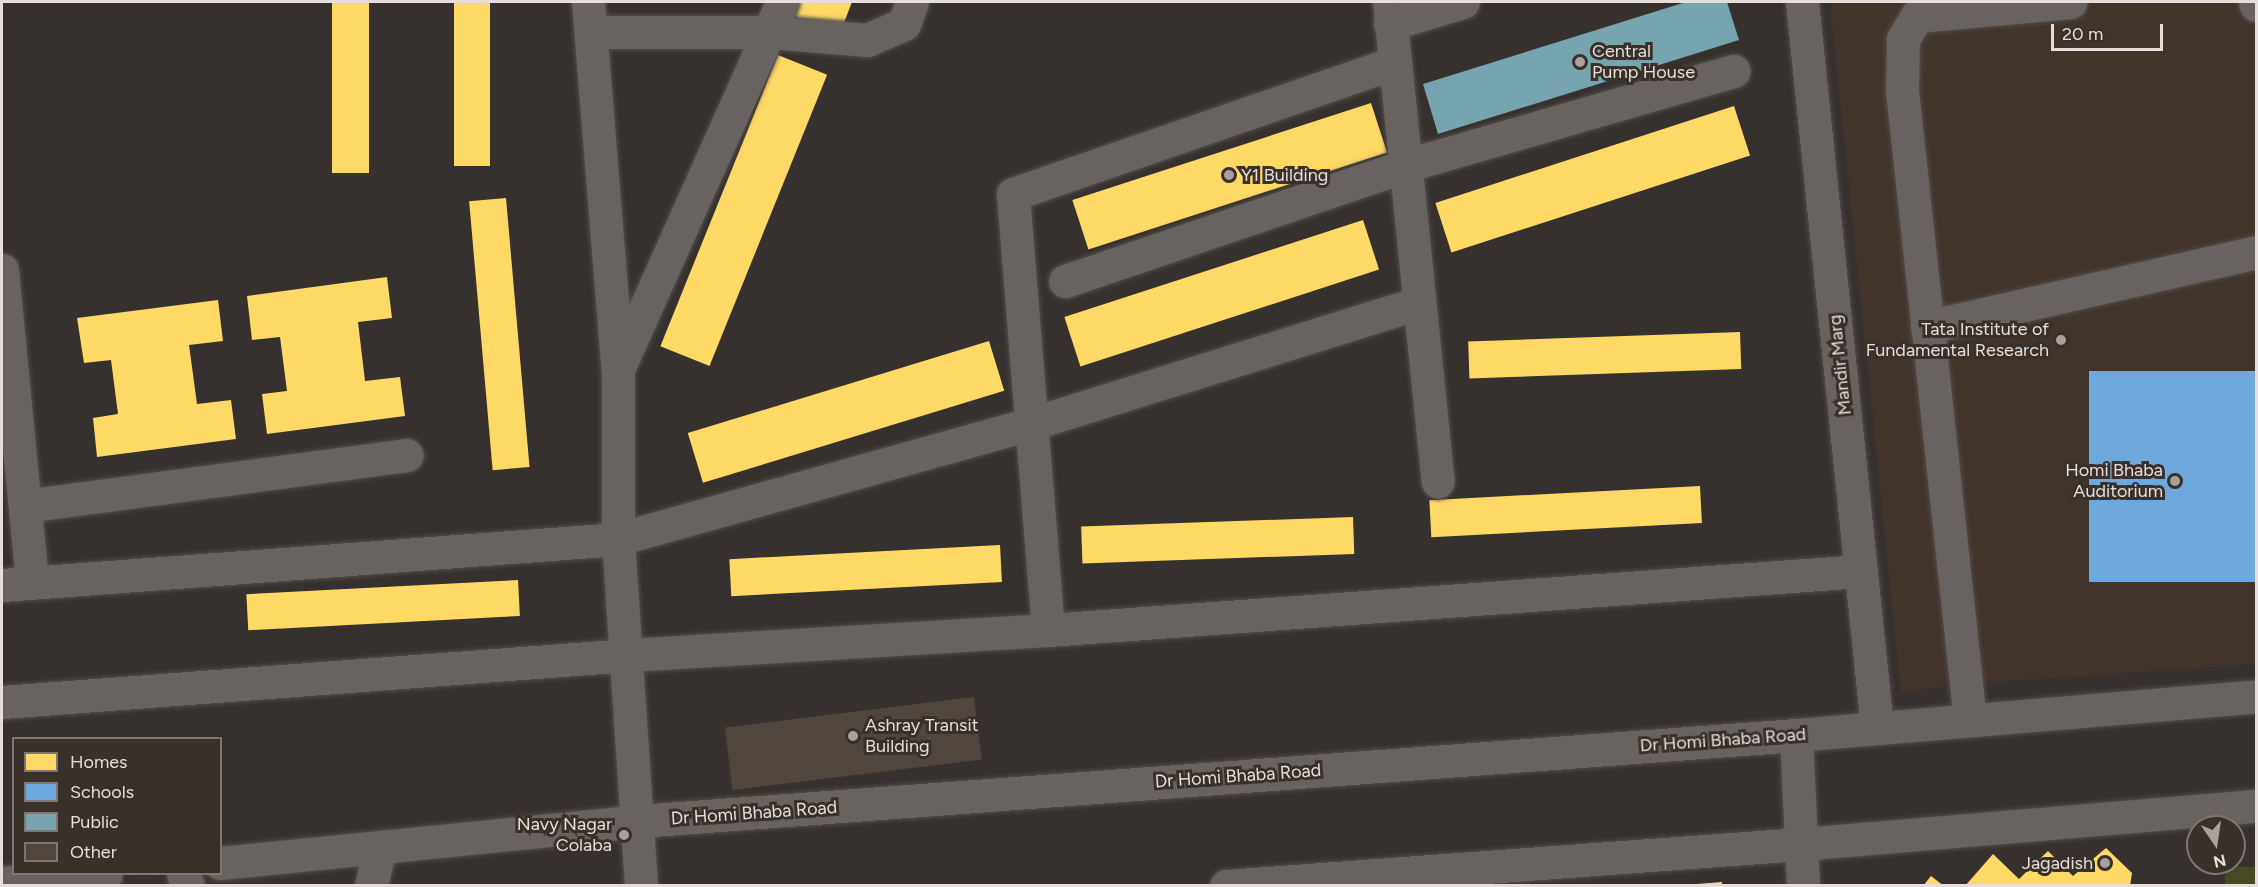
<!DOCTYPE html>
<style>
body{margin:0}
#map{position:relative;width:2258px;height:887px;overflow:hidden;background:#36312e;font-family:Figtree,sans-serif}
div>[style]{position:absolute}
.built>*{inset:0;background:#41342b}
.green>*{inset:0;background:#464a21;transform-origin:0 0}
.homes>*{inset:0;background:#ffd966;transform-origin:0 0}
.schools>*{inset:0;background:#6fa8dc;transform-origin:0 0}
.public>*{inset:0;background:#76a5af}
.building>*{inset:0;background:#50463e;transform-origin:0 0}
.roads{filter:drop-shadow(0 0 2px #524d4a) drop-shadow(0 0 2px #524d4a)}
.minor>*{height:33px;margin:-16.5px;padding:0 16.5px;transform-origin:16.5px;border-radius:16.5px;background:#686361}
.dots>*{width:16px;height:16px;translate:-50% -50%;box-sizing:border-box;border:3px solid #3a302a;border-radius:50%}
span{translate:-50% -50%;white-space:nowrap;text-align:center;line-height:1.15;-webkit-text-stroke:6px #3a302a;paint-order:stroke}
.poi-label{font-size:18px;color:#e5deda}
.left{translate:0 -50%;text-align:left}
.right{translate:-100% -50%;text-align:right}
.street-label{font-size:18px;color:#e5deda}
.frame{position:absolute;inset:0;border:3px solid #e5deda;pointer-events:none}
.legend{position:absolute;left:12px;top:737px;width:210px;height:138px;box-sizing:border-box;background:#3a302a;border:2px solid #7e7670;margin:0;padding:8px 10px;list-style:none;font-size:18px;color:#e5deda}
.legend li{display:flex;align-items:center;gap:12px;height:30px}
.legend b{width:30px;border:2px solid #7e7670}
.north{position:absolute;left:2186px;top:815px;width:60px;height:60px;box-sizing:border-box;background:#3a302a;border:2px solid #7e7670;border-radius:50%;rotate:167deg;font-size:16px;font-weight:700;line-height:24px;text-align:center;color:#e5deda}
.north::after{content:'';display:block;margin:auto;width:21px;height:27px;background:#a8a19e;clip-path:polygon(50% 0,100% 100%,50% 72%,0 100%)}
.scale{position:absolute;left:2051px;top:24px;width:112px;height:27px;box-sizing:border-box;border:3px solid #e5deda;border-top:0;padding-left:8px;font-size:18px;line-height:21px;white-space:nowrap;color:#e5deda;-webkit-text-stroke:4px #3a302a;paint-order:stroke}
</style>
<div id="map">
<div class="built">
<i style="clip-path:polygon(1830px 2px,2256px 2px,2256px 664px,1965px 684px,1901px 692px)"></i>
</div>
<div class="green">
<i style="left:2225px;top:867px;width:31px;height:18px"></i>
</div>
<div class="homes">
<i style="left:332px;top:2px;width:37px;height:171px"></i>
<i style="left:454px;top:2px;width:36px;height:164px"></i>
<i style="clip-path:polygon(796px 2px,852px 2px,840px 33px,790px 15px)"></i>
<i style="left:778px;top:55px;width:53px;height:314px;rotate:22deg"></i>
<i style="left:1371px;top:103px;width:52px;height:314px;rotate:72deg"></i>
<i style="left:1734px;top:106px;width:52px;height:314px;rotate:72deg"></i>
<i style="left:506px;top:198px;width:270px;height:37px;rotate:85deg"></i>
<i style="left:1363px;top:220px;width:52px;height:314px;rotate:72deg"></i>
<i style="clip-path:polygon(387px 277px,392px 318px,358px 322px,365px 381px,400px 377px,405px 416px,267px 434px,262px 394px,287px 391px,280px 337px,252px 340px,247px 296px)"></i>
<i style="clip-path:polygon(218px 300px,223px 341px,189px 345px,197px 404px,231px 400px,236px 439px,97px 457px,93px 418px,118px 414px,111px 360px,84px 363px,77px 318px)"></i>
<i style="left:1740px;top:332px;width:37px;height:272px;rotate:88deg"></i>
<i style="left:989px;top:341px;width:52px;height:315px;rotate:73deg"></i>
<i style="left:1700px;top:486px;width:37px;height:271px;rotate:87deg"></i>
<i style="left:1353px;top:517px;width:37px;height:272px;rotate:88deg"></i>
<i style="left:1000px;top:545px;width:37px;height:271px;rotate:87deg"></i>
<i style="left:518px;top:580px;width:36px;height:272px;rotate:87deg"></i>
<i style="clip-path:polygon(2106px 848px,2132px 873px,2130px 886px,1965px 886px,1993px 854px,2019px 879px,2048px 851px,2073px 876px)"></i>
<i style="clip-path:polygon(1931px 876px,1944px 886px,1923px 886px)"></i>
<i style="clip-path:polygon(1722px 882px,1722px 886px,1697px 886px,1697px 884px)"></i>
</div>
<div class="schools">
<i style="left:2256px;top:371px;width:211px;height:167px;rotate:90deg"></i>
</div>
<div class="public">
<i style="clip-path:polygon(1686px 2px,1727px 2px,1739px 40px,1438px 134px,1423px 84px)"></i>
</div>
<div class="building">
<i style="left:974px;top:697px;width:63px;height:251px;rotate:83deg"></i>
</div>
<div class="roads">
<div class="minor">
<i style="left:588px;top:2px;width:370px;rotate:85.4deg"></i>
<i style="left:618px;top:371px;width:168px;rotate:90deg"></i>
<i style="left:618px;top:539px;width:348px;rotate:86.2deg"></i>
<i style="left:1389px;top:2px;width:482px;rotate:84.2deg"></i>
<i style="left:1802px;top:2px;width:730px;rotate:84.1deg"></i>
<i style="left:2255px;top:2px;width:3px;rotate:72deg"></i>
<i style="left:1390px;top:24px;width:76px;rotate:-16.8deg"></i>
<i style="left:591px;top:32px;width:180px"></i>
<i style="left:771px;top:32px;width:96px;rotate:4.8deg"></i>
<i style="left:867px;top:40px;width:40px;rotate:-23.4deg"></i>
<i style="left:904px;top:24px;width:23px;rotate:-70deg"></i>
<i style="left:2px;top:270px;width:313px;rotate:84.5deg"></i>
<i style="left:1065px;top:281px;width:358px;rotate:-18.7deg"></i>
<i style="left:1404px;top:166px;width:343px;rotate:-16.1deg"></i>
<i style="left:1927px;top:327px;width:337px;rotate:-12.8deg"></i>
<i style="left:619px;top:367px;width:400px;rotate:-65.9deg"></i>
<i style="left:25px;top:506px;width:385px;rotate:-7.6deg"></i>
<i style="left:2px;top:585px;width:618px;rotate:-4.27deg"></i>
<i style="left:618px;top:539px;width:428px;rotate:-15.6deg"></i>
<i style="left:1030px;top:424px;width:407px;rotate:-17.3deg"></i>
<i style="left:1048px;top:630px;width:437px;rotate:-94.6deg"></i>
<i style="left:1013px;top:194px;width:402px;rotate:-19deg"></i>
<i style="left:2px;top:702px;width:628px;rotate:-4.29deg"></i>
<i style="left:628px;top:655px;width:421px;rotate:-3.4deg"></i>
<i style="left:1048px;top:630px;width:815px;rotate:-4.15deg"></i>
<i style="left:1970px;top:720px;width:634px;rotate:-96.16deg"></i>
<i style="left:1902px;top:90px;width:51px;rotate:-88.9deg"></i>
<i style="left:1903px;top:39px;width:27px;rotate:-59deg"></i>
<i style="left:1917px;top:16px;width:154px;rotate:-5.2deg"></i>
<i style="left:1796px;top:735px;width:151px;rotate:87.3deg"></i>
<i style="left:220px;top:863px;width:421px;rotate:-5.7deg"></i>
<i style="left:639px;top:821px;width:1160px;rotate:-4.25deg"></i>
<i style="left:1796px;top:735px;width:462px;rotate:-4.8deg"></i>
<i style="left:183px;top:874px;width:13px;rotate:67deg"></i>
<i style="left:2px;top:883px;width:104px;rotate:-4.9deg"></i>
<i style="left:371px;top:886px;width:39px;rotate:-77deg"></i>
<i style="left:1226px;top:886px;width:577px;rotate:-4.18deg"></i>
<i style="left:1801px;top:844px;width:457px;rotate:-4.8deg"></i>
</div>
</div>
<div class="dots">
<i style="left:1580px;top:62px;background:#a8a19e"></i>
<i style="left:1229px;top:175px;background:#a8a19e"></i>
<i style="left:2061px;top:340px;background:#a8a19e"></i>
<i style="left:2175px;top:481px;background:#a8a19e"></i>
<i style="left:853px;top:736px;background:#a8a19e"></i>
<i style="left:624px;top:835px;background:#a8a19e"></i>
<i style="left:2105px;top:863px;background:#a8a19e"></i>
</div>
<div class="poi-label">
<span class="left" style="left:1592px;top:62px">Central<br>Pump House</span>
<span class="left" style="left:1241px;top:175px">Y1 Building</span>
<span class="right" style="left:2049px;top:340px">Tata Institute of<br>Fundamental Research</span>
<span class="right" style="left:2163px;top:481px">Homi Bhaba<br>Auditorium</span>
<span class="left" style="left:865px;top:736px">Ashray Transit<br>Building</span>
<span class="right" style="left:612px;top:835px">Navy Nagar<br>Colaba</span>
<span class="right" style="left:2093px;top:863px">Jagadish</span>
</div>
<div class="street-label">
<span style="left:1840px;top:365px;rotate:-96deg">Mandir Marg</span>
<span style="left:1723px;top:740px;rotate:-4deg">Dr Homi Bhaba Road</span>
<span style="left:1238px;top:776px;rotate:-4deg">Dr Homi Bhaba Road</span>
<span style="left:754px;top:813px;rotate:-4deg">Dr Homi Bhaba Road</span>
</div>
<div class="frame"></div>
<ul class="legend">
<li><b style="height:16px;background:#ffd966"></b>Homes</li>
<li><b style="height:16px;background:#6fa8dc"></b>Schools</li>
<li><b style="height:16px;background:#76a5af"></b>Public</li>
<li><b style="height:16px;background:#50463e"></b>Other</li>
</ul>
<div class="north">N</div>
<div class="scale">20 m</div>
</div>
